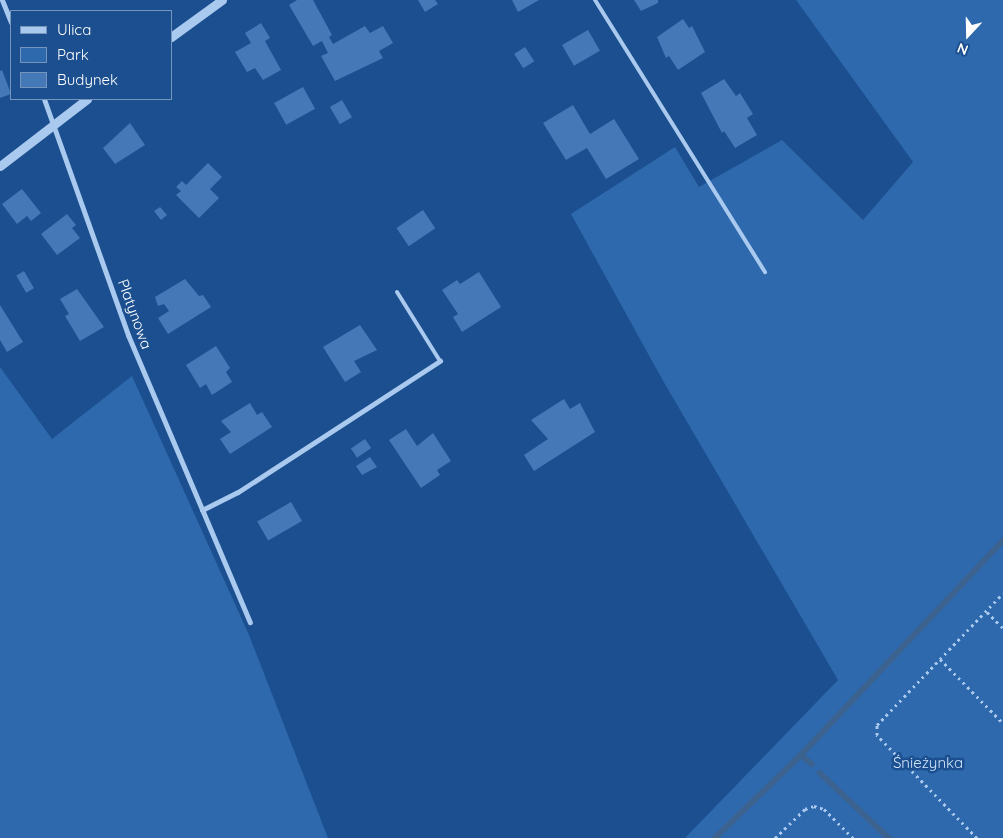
<!DOCTYPE html>
<meta charset="utf-8">
<style>
body{margin:0}
#map{position:relative;width:1003px;height:838px;overflow:hidden;background:#1b4f8f;font-family:Quicksand,sans-serif}
div>[style]{position:absolute}
.green>*{inset:0;background:#2e69ad}
.stream>*{height:5.5px;margin:-2.75px;padding:0 2.75px;transform-origin:2.75px;border-radius:2.75px;background:#3c6290}
.building>*{inset:0;background:#4478b7;transform-origin:0 0}
.path>*{height:3px;margin-top:-1.5px;transform-origin:0;background:repeating-linear-gradient(90deg,#a9c9ee 0 2.5px,transparent 0 6.5px)}
.service>*{height:4px;margin:-2px;padding:0 2px;transform-origin:2px;border-radius:2px;background:#a9c9ee}
.minor>*{height:5px;margin:-2.5px;padding:0 2.5px;transform-origin:2.5px;border-radius:2.5px;background:#a9c9ee}
.tertiary>*{height:9px;margin:-4.5px;padding:0 4.5px;transform-origin:4.5px;border-radius:4.5px;background:#a9c9ee}
span{translate:-50% -50%;white-space:nowrap;text-align:center;line-height:1.15;-webkit-text-stroke:5px #1b4f8f;paint-order:stroke}
.street-label{font-size:15px;color:#fff}
.park-label{font-size:15px;color:#cfe3fa}
.legend{position:absolute;left:10px;top:10px;width:162px;height:90px;box-sizing:border-box;background:#1b4f8f;border:1px solid #7695bc;margin:0;padding:6px 9px;list-style:none;font-size:15px;color:#fff}
.legend li{display:flex;align-items:center;gap:10px;height:25px}
.legend b{width:25px;border:1px solid #7695bc}
.north{position:absolute;left:943px;top:10px;width:50px;height:50px;-webkit-text-stroke:4px #1b4f8f;paint-order:stroke;rotate:201deg;font-size:14px;font-weight:700;line-height:20px;text-align:center;color:#fff}
.north::after{content:'';display:block;margin:auto;width:18px;height:22px;background:#fff;clip-path:polygon(50% 0,100% 100%,50% 72%,0 100%)}
</style>
<div id="map">
<div class="green">
<i style="clip-path:polygon(796px 0,1003px 0,1003px 838px,685px 838px,838px 680px,662px 379px,571px 214px,675px 147px,699px 187px,782px 140px,863px 220px,913px 162px)"></i>
<i style="clip-path:polygon(0 367px,52px 439px,132px 376px,249px 635px,328px 838px,0 838px)"></i>
</div>
<div class="stream">
<i style="left:801px;top:755px;width:14px;rotate:39deg"></i>
<i style="left:820px;top:773px;width:95px;rotate:43.3deg"></i>
<i style="left:715px;top:838px;width:120px;rotate:-44deg"></i>
<i style="left:801px;top:755px;width:294px;rotate:-46.7deg"></i>
</div>
<div class="building">
<i style="clip-path:polygon(297px 0,313px 0,332px 35px,329px 37px,333px 44px,365px 26px,370px 33px,383px 26px,393px 43px,379px 51px,383px 58px,335px 81px,321px 56px,328px 53px,322px 41px,313px 46px,289px 5px)"></i>
<i style="clip-path:polygon(418px 0,435px 0,438px 4px,425px 12px)"></i>
<i style="clip-path:polygon(512px 0,539px 0,518px 12px)"></i>
<i style="clip-path:polygon(634px 0,658px 0,658px 3px,641px 11px)"></i>
<i style="clip-path:polygon(683px 19px,689px 28px,692px 26px,705px 52px,678px 70px,669px 56px,666px 58px,657px 37px)"></i>
<i style="clip-path:polygon(261px 23px,270px 38px,265px 41px,281px 70px,263px 80px,255px 68px,247px 72px,235px 52px,251px 43px,245px 33px)"></i>
<i style="left:588px;top:30px;width:24px;height:30px;rotate:60deg"></i>
<i style="left:525px;top:47px;width:17px;height:13px;rotate:57deg"></i>
<i style="clip-path:polygon(2px 70px,11px 94px,0 98px,0 71px)"></i>
<i style="clip-path:polygon(724px 79px,736px 96px,740px 93px,753px 114px,747px 118px,757px 135px,735px 148px,724px 131px,722px 133px,701px 93px)"></i>
<i style="left:303px;top:87px;width:25px;height:33px;rotate:61deg"></i>
<i style="left:342px;top:100px;width:20px;height:14px;rotate:60deg"></i>
<i style="clip-path:polygon(573px 105px,590px 134px,614px 119px,639px 159px,606px 179px,587px 148px,566px 160px,543px 123px)"></i>
<i style="clip-path:polygon(130px 123px,145px 145px,115px 164px,103px 148px)"></i>
<i style="clip-path:polygon(208px 163px,222px 177px,210px 189px,219px 198px,199px 218px,176px 195px,181px 191px,176px 187px,182px 181px,186px 185px)"></i>
<i style="clip-path:polygon(22px 189px,41px 213px,31px 221px,27px 216px,17px 224px,2px 204px)"></i>
<i style="clip-path:polygon(160px 207px,167px 215px,161px 220px,154px 211px)"></i>
<i style="left:423px;top:210px;width:22px;height:32px;rotate:56deg"></i>
<i style="clip-path:polygon(67px 214px,76px 225px,72px 228px,80px 238px,57px 255px,41px 234px)"></i>
<i style="left:24px;top:271px;width:20px;height:9px;rotate:60deg"></i>
<i style="clip-path:polygon(479px 272px,501px 307px,462px 332px,453px 317px,458px 314px,442px 290px,457px 280px,460px 284px)"></i>
<i style="clip-path:polygon(185px 279px,199px 296px,203px 295px,211px 307px,168px 334px,158px 318px,169px 311px,164px 304px,158px 306px,155px 297px)"></i>
<i style="clip-path:polygon(77px 289px,104px 327px,80px 341px,65px 316px,69px 314px,60px 299px)"></i>
<i style="clip-path:polygon(0 305px,23px 342px,7px 352px,0 340px)"></i>
<i style="clip-path:polygon(360px 325px,377px 350px,354px 361px,361px 372px,345px 382px,323px 347px)"></i>
<i style="clip-path:polygon(216px 346px,230px 368px,226px 372px,232px 382px,212px 395px,206px 384px,200px 388px,186px 365px)"></i>
<i style="clip-path:polygon(564px 399px,570px 409px,580px 403px,595px 432px,534px 471px,524px 455px,548px 439px,531px 420px)"></i>
<i style="clip-path:polygon(250px 403px,257px 415px,262px 412px,272px 427px,230px 454px,220px 439px,231px 432px,221px 421px)"></i>
<i style="clip-path:polygon(406px 429px,417px 446px,433px 433px,451px 461px,437px 470px,440px 475px,421px 488px,389px 440px)"></i>
<i style="left:365px;top:439px;width:11px;height:17px;rotate:56deg"></i>
<i style="clip-path:polygon(370px 457px,377px 467px,362px 475px,356px 466px)"></i>
<i style="left:291px;top:502px;width:22px;height:39px;rotate:60deg"></i>
</div>
<div class="path">
<i style="left:987px;top:612px;width:23px;rotate:45deg"></i>
<i style="left:940px;top:659px;width:90px;rotate:45.5deg"></i>
<i style="left:775px;top:838px;width:42px;rotate:-44deg"></i>
<i style="left:805px;top:809px;width:9px;rotate:-18deg"></i>
<i style="left:814px;top:806px;width:10px;rotate:17deg"></i>
<i style="left:824px;top:809px;width:41px;rotate:45deg"></i>
<i style="left:977px;top:838px;width:144px;rotate:-134.2deg"></i>
<i style="left:877px;top:735px;width:10px;rotate:-90deg"></i>
<i style="left:877px;top:725px;width:182px;rotate:-46.3deg"></i>
</div>
<div class="service">
<i style="left:595px;top:0;width:321px;rotate:58deg"></i>
<i style="left:397px;top:292px;width:81px;rotate:58.1deg"></i>
</div>
<div class="minor">
<i style="left:2px;top:0;width:24px;rotate:68deg"></i>
<i style="left:44px;top:99px;width:251px;rotate:70.4deg"></i>
<i style="left:128px;top:335px;width:312px;rotate:67deg"></i>
<i style="left:202px;top:510px;width:40px;rotate:-26.6deg"></i>
<i style="left:238px;top:492px;width:241px;rotate:-33deg"></i>
</div>
<div class="tertiary">
<i style="left:171px;top:37px;width:63px;rotate:-36deg"></i>
<i style="left:0;top:166px;width:110px;rotate:-37.6deg"></i>
</div>
<div class="street-label">
<span style="left:135px;top:314px;rotate:70deg">Platynowa</span>
</div>
<div class="park-label">
<span style="left:928px;top:763px">Śnieżynka</span>
</div>
<ul class="legend">
<li><b style="height:6px;background:#a9c9ee"></b>Ulica</li>
<li><b style="height:14px;background:#2e69ad"></b>Park</li>
<li><b style="height:14px;background:#4478b7"></b>Budynek</li>
</ul>
<div class="north">N</div>
</div>
